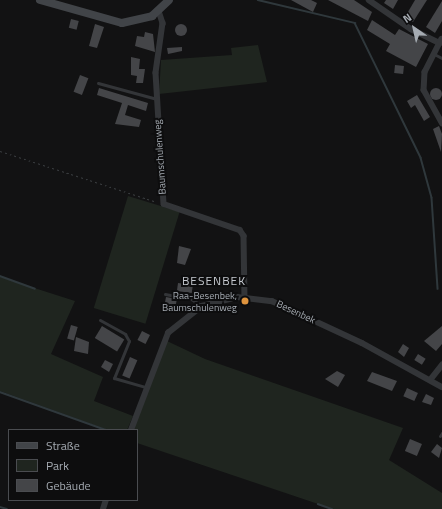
<!DOCTYPE html>
<meta charset="utf-8">
<style>
body{margin:0}
#map{position:relative;width:442px;height:509px;overflow:hidden;background:#121213;font-family:"Titillium Web",sans-serif}
div>[style]{position:absolute}
.green>*{inset:0;background:#1f251f;transform-origin:0 0}
.stream>*{height:1.5px;margin:-0.75px;padding:0 0.75px;transform-origin:0.75px;border-radius:0.75px;background:#2f383c}
.building>*{inset:0;background:#444548;transform-origin:0 0}
.round{border-radius:50%}
.path>*{height:1px;margin-top:-0.5px;transform-origin:0;background:repeating-linear-gradient(90deg,#393c3f 0 2px,transparent 0 5px)}
.service>*{height:3px;margin:-1.5px;padding:0 1.5px;transform-origin:1.5px;border-radius:1.5px;background:#333538}
.minor>*{height:5.5px;margin:-2.75px;padding:0 2.75px;transform-origin:2.75px;border-radius:2.75px;background:#333538}
.secondary>*{height:8px;margin:-4px;padding:0 4px;transform-origin:4px;border-radius:4px;background:#414448}
.dots>*{width:11px;height:11px;translate:-50% -50%;box-sizing:border-box;border:2px solid #0d0d0e;border-radius:50%}
span{translate:-50% -50%;white-space:nowrap;text-align:center;line-height:1.15;-webkit-text-stroke:4px #0d0d0e;paint-order:stroke}
.street-label{font-size:10px;color:#a5abb2}
.poi-label{font-size:10px;color:#a5abb2}
.right{translate:-100% -50%;text-align:right}
.quarter-label{font-size:12px;color:#c5c9cf;letter-spacing:1px}
.legend{position:absolute;left:8px;top:429px;width:130px;height:72px;box-sizing:border-box;background:#0d0d0e;border:1px solid #4a4c50;margin:0;padding:5px 7px;list-style:none;font-size:12px;color:#a5abb2}
.legend li{display:flex;align-items:center;gap:8px;height:20px}
.legend b{width:20px;border:1px solid #4a4c50}
.north{position:absolute;left:394px;top:8px;width:40px;height:40px;-webkit-text-stroke:3px #0d0d0e;paint-order:stroke;rotate:326deg;font-size:11px;font-weight:700;line-height:16px;text-align:center;color:#a5abb2}
.north::after{content:'';display:block;margin:auto;width:14px;height:18px;background:#a5abb2;clip-path:polygon(50% 0,100% 100%,50% 72%,0 100%)}
</style>
<div id="map">
<div class="green">
<i style="clip-path:polygon(258px 45px,267px 82px,159px 94px,161px 60px,232px 55px,231px 48px)"></i>
<i style="left:128px;top:196px;width:54px;height:117px;rotate:17deg"></i>
<i style="clip-path:polygon(0 277px,75px 301px,51px 354px,103px 377px,94px 401px,133px 416px,127px 430px,108px 430px,0 391px)"></i>
<i style="clip-path:polygon(167px 341px,205px 359px,403px 428px,389px 460px,442px 493px,442px 509px,333px 509px,137px 443px,137px 430px,133px 430px)"></i>
</div>
<div class="stream">
<i style="left:258px;top:0;width:100px;rotate:13.3deg"></i>
<i style="left:355px;top:23px;width:150px;rotate:63.9deg"></i>
<i style="left:421px;top:158px;width:41px;rotate:74.6deg"></i>
<i style="left:432px;top:198px;width:91px;rotate:86.2deg"></i>
<i style="left:0;top:276px;width:37px;rotate:20deg"></i>
<i style="left:0;top:392px;width:113px;rotate:19.7deg"></i>
<i style="left:318px;top:504px;width:15px;rotate:20deg"></i>
<i style="left:0;top:507px;width:7px;rotate:16deg"></i>
</div>
<div class="building">
<i style="clip-path:polygon(291px 0,311px 0,317px 3px,313px 12px)"></i>
<i style="clip-path:polygon(328px 0,354px 0,372px 12px,368px 21px)"></i>
<i style="clip-path:polygon(386px 0,398px 0,393px 9px,384px 3px)"></i>
<i style="clip-path:polygon(415px 0,427px 0,413px 22px,405px 17px)"></i>
<i style="clip-path:polygon(442px 1px,442px 21px,435px 33px,426px 27px)"></i>
<i style="left:71px;top:19px;width:8px;height:9px;rotate:14deg"></i>
<i style="clip-path:polygon(372px 20px,395px 35px,399px 29px,428px 44px,416px 67px,386px 51px,390px 44px,367px 30px)"></i>
<i style="clip-path:polygon(95px 24px,104px 27px,97px 48px,89px 46px)"></i>
<i class="round" style="left:175px;top:24px;width:12px;height:12px"></i>
<i style="clip-path:polygon(145px 32px,153px 34px,155px 52px,135px 46px,137px 36px,144px 37px)"></i>
<i style="clip-path:polygon(182px 47px,182px 51px,168px 54px,167px 48px)"></i>
<i style="clip-path:polygon(131px 57px,140px 59px,139px 69px,145px 69px,143px 83px,136px 83px,137px 76px,131px 75px)"></i>
<i style="left:395px;top:65px;width:9px;height:8px;rotate:6deg"></i>
<i style="left:80px;top:75px;width:9px;height:18px;rotate:21deg"></i>
<i style="clip-path:polygon(99px 88px,148px 103px,146px 111px,128px 105px,125px 115px,141px 120px,139px 127px,115px 124px,122px 103px,97px 95px)"></i>
<i class="round" style="left:430px;top:88px;width:12px;height:12px"></i>
<i style="clip-path:polygon(417px 95px,430px 117px,424px 121px,415px 105px,411px 108px,407px 101px)"></i>
<i style="clip-path:polygon(439px 126px,442px 134px,441px 152px,433px 129px)"></i>
<i style="clip-path:polygon(179px 246px,191px 249px,185px 265px,177px 263px)"></i>
<i style="left:178px;top:283px;width:15px;height:8px;rotate:8deg"></i>
<i style="left:166px;top:297px;width:11px;height:10px;rotate:10deg"></i>
<i style="left:71px;top:325px;width:7px;height:14px;rotate:16deg"></i>
<i style="left:102px;top:326px;width:26px;height:14px;rotate:31deg"></i>
<i style="clip-path:polygon(442px 326px,442px 344px,436px 351px,424px 341px)"></i>
<i style="left:142px;top:331px;width:9px;height:10px;rotate:27deg"></i>
<i style="clip-path:polygon(76px 337px,89px 342px,88px 354px,74px 351px)"></i>
<i style="clip-path:polygon(403px 344px,409px 348px,404px 357px,398px 352px)"></i>
<i style="left:418px;top:354px;width:9px;height:7px;rotate:32deg"></i>
<i style="left:130px;top:357px;width:8px;height:20px;rotate:23deg"></i>
<i style="clip-path:polygon(105px 360px,113px 364px,109px 372px,101px 367px)"></i>
<i style="clip-path:polygon(337px 371px,345px 375px,338px 387px,325px 379px)"></i>
<i style="clip-path:polygon(372px 372px,397px 381px,392px 391px,367px 381px)"></i>
<i style="left:407px;top:388px;width:12px;height:9px;rotate:24deg"></i>
<i style="clip-path:polygon(426px 394px,434px 398px,431px 405px,422px 402px)"></i>
<i style="left:410px;top:439px;width:13px;height:13px;rotate:23deg"></i>
<i style="clip-path:polygon(437px 444px,442px 448px,439px 458px,431px 452px)"></i>
</div>
<div class="path">
<i style="left:0;top:151px;width:165px;rotate:18deg"></i>
</div>
<div class="service">
<i style="left:434px;top:54px;width:9px;rotate:27deg"></i>
<i style="left:98px;top:83px;width:61px;rotate:15.2deg"></i>
<i style="left:165px;top:294px;width:26px;rotate:11deg"></i>
<i style="left:191px;top:299px;width:13px;rotate:32deg"></i>
<i style="left:100px;top:320px;width:29px;rotate:29deg"></i>
<i style="left:125px;top:334px;width:8px;rotate:60deg"></i>
<i style="left:129px;top:341px;width:40px;rotate:112deg"></i>
<i style="left:114px;top:378px;width:33px;rotate:16deg"></i>
<i style="left:440px;top:436px;width:4px;rotate:-56deg"></i>
</div>
<div class="minor">
<i style="left:369px;top:0;width:51px;rotate:34.6deg"></i>
<i style="left:411px;top:29px;width:32px;rotate:26deg"></i>
<i style="left:159px;top:11px;width:13px;rotate:72deg"></i>
<i style="left:163px;top:23px;width:50px;rotate:98deg"></i>
<i style="left:156px;top:73px;width:131px;rotate:86.5deg"></i>
<i style="left:164px;top:204px;width:80px;rotate:18.9deg"></i>
<i style="left:240px;top:230px;width:7px;rotate:56deg"></i>
<i style="left:244px;top:236px;width:61px;rotate:89.1deg"></i>
<i style="left:442px;top:39px;width:37px;rotate:117deg"></i>
<i style="left:425px;top:72px;width:18px;rotate:93deg"></i>
<i style="left:424px;top:90px;width:38px;rotate:61deg"></i>
<i style="left:431px;top:379px;width:18px;rotate:-52deg"></i>
<i style="left:131px;top:430px;width:104px;rotate:-69.1deg"></i>
<i style="left:168px;top:333px;width:43px;rotate:-38.5deg"></i>
<i style="left:202px;top:306px;width:36px;rotate:-14deg"></i>
<i style="left:237px;top:297px;width:35px;rotate:7deg"></i>
<i style="left:272px;top:301px;width:99px;rotate:25deg"></i>
<i style="left:362px;top:343px;width:91px;rotate:28.8deg"></i>
<i style="left:103px;top:509px;width:9px;rotate:-72deg"></i>
</div>
<div class="secondary">
<i style="left:40px;top:0;width:85px;rotate:15.7deg"></i>
<i style="left:122px;top:23px;width:31px;rotate:-13deg"></i>
<i style="left:152px;top:16px;width:23px;rotate:-43deg"></i>
</div>
<div class="dots">
<i style="left:245px;top:301px;background:#df943e"></i>
</div>
<div class="street-label">
<span style="left:160px;top:157px;rotate:-94deg">Baumschulenweg</span>
<span style="left:296px;top:312px;rotate:25deg">Besenbek</span>
</div>
<div class="poi-label">
<span class="right" style="left:237px;top:301px">Raa-Besenbek,<br>Baumschulenweg</span>
</div>
<div class="quarter-label">
<span style="left:214px;top:281px">BESENBEK</span>
</div>
<ul class="legend">
<li><b style="height:5px;background:#414448"></b>Straße</li>
<li><b style="height:11px;background:#1f251f"></b>Park</li>
<li><b style="height:11px;background:#444548"></b>Gebäude</li>
</ul>
<div class="north">N</div>
</div>
